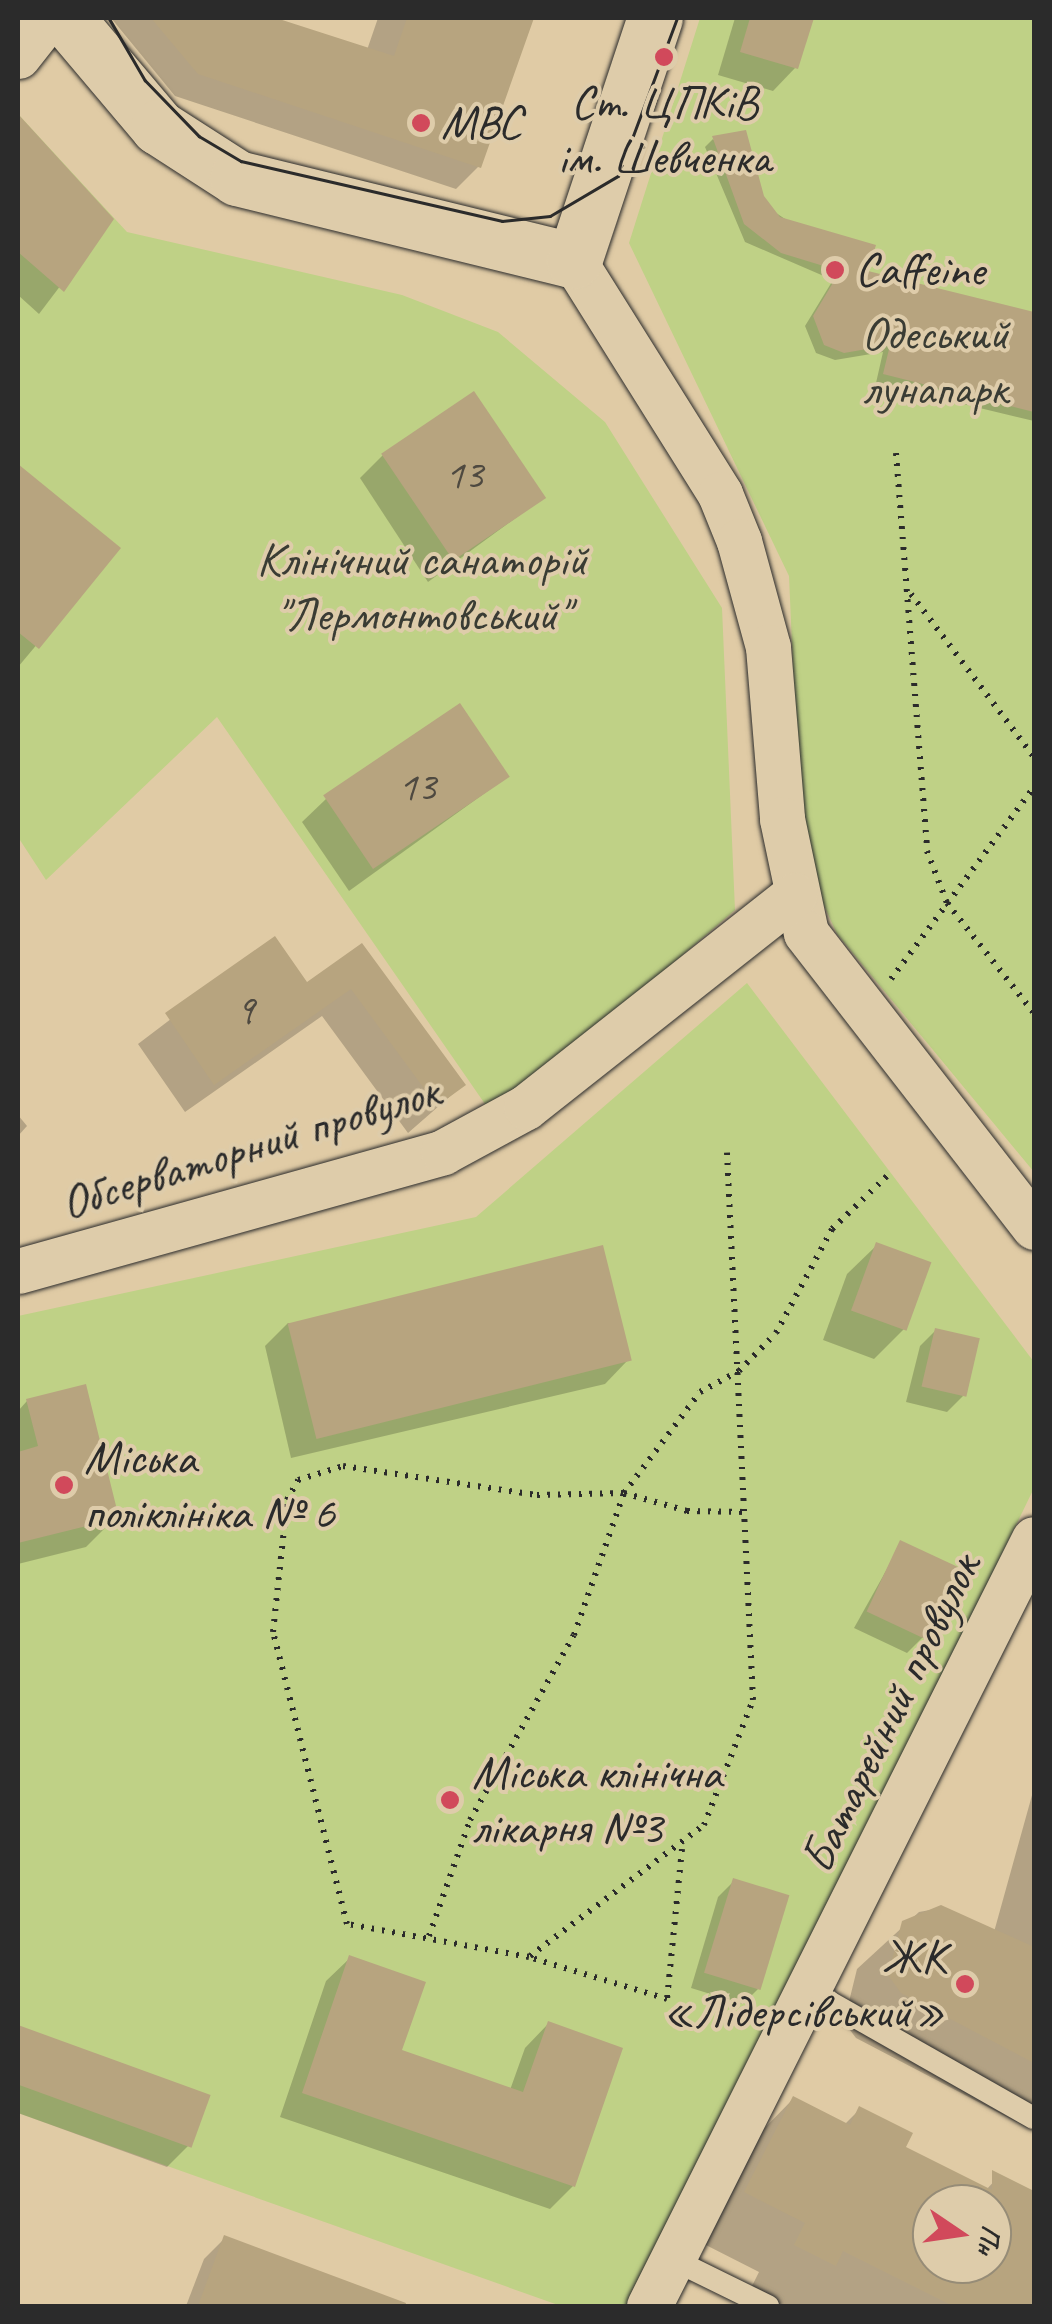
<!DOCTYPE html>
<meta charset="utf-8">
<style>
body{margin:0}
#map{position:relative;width:1052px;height:2324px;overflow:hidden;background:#e0cba5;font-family:Caveat,sans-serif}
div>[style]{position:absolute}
.green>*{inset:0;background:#bfd186}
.shadow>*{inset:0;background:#0003}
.building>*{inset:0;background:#b7a47f;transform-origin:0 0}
.path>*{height:6px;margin-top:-3px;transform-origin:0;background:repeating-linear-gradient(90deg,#2b2b2b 0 2.5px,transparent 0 10.5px)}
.roads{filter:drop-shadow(0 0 2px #2b2b2b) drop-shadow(0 0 2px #2b2b2b)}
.service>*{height:22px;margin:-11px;padding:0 11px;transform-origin:11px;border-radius:11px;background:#deccaa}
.minor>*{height:45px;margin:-22.5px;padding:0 22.5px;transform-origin:22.5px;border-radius:22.5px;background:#deccaa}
.tertiary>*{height:55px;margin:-27.5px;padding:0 27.5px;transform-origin:27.5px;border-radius:27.5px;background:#deccaa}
.tram>*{height:2.5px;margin:-1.25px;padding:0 1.25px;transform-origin:1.25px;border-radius:1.25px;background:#2b2b2b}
.dots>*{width:28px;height:28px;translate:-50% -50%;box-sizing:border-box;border:5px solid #deccaa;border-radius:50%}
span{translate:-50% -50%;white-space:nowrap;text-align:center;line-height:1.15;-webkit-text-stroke:8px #deccaa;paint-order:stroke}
.number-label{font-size:42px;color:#4e4940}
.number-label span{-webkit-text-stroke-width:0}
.poi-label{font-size:48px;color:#2b2b2b}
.left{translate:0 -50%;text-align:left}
.right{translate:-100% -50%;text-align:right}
.park-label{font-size:48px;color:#3a3c34}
.street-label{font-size:48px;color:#2b2b2b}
.frame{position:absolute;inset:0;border:20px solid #2b2b2b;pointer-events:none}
.north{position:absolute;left:912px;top:2184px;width:100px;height:100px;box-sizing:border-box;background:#deccaa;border:2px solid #968c77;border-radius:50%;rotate:103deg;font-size:28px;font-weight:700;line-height:40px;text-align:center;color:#2b2b2b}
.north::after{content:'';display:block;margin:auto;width:35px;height:45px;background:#d1495b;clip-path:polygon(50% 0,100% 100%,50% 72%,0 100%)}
</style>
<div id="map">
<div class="green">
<i style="clip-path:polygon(700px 18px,1034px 18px,1034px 1172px,837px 934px,812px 879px,799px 805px,789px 576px,629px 243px)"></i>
<i style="clip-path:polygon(18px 114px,127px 232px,402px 295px,498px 332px,605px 422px,722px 608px,735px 910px,494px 1117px,217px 717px,46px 880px,18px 837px)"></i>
<i style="clip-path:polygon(747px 983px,1034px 1362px,1034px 1488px,638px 2306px,561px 2306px,18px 2113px,18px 1316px,476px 1217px)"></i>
</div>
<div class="shadow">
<i style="clip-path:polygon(111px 18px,269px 18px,367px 50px,378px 18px,532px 18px,478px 167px,456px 189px,175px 96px)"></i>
<i style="clip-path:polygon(735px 18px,811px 18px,796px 67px,773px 91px,718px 75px)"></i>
<i style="clip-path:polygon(713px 139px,767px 207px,865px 272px,1034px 315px,1034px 421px,876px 383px,883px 352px,835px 360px,816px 353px,805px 326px,833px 280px,745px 242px,705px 147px)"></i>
<i style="clip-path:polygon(42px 144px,111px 219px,39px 314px,18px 295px,18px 169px)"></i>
<i style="clip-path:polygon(383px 455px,543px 498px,428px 582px,360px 478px)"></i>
<i style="clip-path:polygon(25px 474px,117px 549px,18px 667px,18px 482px)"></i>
<i style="clip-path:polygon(507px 777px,349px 891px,302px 822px,326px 799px)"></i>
<i style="clip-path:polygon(275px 940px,307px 986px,361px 946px,463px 1085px,408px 1133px,322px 1016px,185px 1112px,138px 1044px)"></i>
<i style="clip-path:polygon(18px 1115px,27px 1126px,18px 1136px)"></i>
<i style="clip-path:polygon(877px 1245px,904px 1329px,874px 1359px,823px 1340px,847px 1274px)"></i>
<i style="clip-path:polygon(288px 1323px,628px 1360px,605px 1384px,291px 1458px,265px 1346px)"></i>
<i style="clip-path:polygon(936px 1330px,963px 1396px,947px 1412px,906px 1402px,920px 1346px)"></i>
<i style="clip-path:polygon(27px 1401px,116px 1517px,86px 1547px,18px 1564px,18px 1411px)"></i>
<i style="clip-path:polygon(901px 1544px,923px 1637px,907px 1653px,854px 1628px)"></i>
<i style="clip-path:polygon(1034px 1788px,1034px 2131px,856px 2038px,844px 2022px,857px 1969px,919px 1912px,941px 1908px,994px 1932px)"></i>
<i style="clip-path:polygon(734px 1881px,759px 1988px,743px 2004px,691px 1988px,718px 1897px)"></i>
<i style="clip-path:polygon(350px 1958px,399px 2052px,510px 2090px,525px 2048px,548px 2024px,573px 2186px,550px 2209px,280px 2117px,326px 1981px)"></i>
<i style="clip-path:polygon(18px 2028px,207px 2097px,190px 2144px,167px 2167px,18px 2113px)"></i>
<i style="clip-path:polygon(evenodd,793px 2099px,844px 2125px,860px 2109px,902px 2148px,986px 2190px,999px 2176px,1034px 2194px,1034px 2306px,772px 2306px,748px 2294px,759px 2272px,698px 2241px,745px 2148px,793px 2099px,932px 2204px,992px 2204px,992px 2264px,932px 2264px,932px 2204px)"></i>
<i style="clip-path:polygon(225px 2238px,407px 2306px,186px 2306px,204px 2259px)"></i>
</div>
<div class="building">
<i style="clip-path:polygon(151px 18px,276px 18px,394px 56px,407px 18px,534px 18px,481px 168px,198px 74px)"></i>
<i style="clip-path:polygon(750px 18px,814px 18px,798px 69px,740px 52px)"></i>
<i style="clip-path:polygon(18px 114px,114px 219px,64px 292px,18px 252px)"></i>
<i style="clip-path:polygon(746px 130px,764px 196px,780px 217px,876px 245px,868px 271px,1034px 312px,1034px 412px,883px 374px,890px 345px,844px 353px,824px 345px,813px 316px,840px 271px,781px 253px,744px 224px,712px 136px)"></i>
<i style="left:474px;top:391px;width:129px;height:112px;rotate:56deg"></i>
<i style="clip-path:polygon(18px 464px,121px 548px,39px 649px,18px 632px)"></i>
<i style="left:460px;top:703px;width:89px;height:165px;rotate:56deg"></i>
<i style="clip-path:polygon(275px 936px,307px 982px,362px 943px,466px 1085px,437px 1106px,351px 989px,214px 1085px,165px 1013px)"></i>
<i style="left:876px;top:1242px;width:59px;height:73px;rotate:20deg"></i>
<i style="left:603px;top:1245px;width:119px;height:325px;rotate:76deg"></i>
<i style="left:935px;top:1328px;width:46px;height:60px;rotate:13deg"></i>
<i style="clip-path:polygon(86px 1384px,119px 1518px,18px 1543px,18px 1452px,38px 1446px,26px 1399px)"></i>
<i style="left:900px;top:1540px;width:64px;height:79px;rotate:25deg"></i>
<i style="left:733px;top:1878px;width:59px;height:99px;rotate:17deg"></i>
<i style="clip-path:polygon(941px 1905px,1034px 1947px,1034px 2063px,901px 1993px,888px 1975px,902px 1921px)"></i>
<i style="clip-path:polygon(349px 1955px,426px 1982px,402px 2050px,523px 2092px,548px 2021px,623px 2048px,575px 2187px,302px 2093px)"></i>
<i style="left:18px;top:2025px;width:205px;height:56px;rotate:20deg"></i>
<i style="clip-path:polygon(evenodd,793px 2096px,850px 2125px,859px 2106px,913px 2133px,906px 2147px,992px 2190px,992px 2170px,1034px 2191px,1034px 2306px,953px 2306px,843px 2251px,836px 2266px,794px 2245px,805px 2223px,744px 2192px,793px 2096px,932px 2204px,992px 2204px,992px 2264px,932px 2264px,932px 2204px)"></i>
<i style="clip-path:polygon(224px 2235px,406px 2303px,405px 2306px,198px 2306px)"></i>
</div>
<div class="path">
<i style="left:896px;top:453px;width:399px;rotate:85.5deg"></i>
<i style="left:927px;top:851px;width:56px;rotate:69deg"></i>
<i style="left:947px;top:903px;width:140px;rotate:51.7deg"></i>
<i style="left:911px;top:594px;width:204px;rotate:53deg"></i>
<i style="left:891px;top:979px;width:239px;rotate:-53.3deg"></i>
<i style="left:682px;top:1849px;width:151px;rotate:95.7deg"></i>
<i style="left:667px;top:1999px;width:144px;rotate:-163.1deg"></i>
<i style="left:529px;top:1957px;width:185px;rotate:-169.7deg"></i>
<i style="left:347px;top:1924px;width:301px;rotate:-104.2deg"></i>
<i style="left:273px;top:1632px;width:133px;rotate:-83.9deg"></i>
<i style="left:287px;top:1500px;width:23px;rotate:-61deg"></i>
<i style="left:298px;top:1480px;width:47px;rotate:-17.3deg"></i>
<i style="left:343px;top:1466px;width:196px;rotate:8.5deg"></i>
<i style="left:537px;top:1495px;width:87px;rotate:-1.3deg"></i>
<i style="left:624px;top:1493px;width:126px;rotate:-53deg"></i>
<i style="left:700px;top:1392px;width:44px;rotate:-28.3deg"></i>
<i style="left:739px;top:1371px;width:53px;rotate:-45.8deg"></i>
<i style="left:776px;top:1333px;width:118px;rotate:-61.7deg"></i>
<i style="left:832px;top:1229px;width:82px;rotate:-44deg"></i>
<i style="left:429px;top:1936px;width:123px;rotate:-70.5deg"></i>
<i style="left:470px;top:1820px;width:212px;rotate:-60.7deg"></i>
<i style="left:574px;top:1635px;width:151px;rotate:-70.6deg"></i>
<i style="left:624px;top:1493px;width:66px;rotate:15.9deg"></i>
<i style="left:687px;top:1511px;width:60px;rotate:1deg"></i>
<i style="left:530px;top:1956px;width:218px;rotate:-37deg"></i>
<i style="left:704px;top:1825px;width:134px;rotate:-68.6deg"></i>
<i style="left:753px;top:1700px;width:548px;rotate:-92.72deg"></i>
</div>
<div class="roads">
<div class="service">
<i style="left:810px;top:1991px;width:257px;rotate:29.6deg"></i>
<i style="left:672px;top:2259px;width:107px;rotate:26.1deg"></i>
</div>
<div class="minor">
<i style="left:18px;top:56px;width:48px;rotate:-51.7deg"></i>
<i style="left:574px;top:261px;width:275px;rotate:57.9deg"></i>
<i style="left:720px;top:494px;width:51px;rotate:68deg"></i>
<i style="left:739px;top:541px;width:110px;rotate:74.7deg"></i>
<i style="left:768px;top:647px;width:173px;rotate:85.3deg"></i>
<i style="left:782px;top:819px;width:116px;rotate:78.1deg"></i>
<i style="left:806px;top:933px;width:372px;rotate:52.2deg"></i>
<i style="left:18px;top:1271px;width:441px;rotate:-15.6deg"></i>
<i style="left:443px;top:1152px;width:94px;rotate:-28.5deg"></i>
<i style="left:526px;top:1107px;width:342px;rotate:-38.3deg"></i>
<i style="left:649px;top:2306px;width:858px;rotate:-63.35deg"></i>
</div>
<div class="tertiary">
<i style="left:66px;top:18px;width:143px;rotate:49.8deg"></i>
<i style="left:158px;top:127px;width:94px;rotate:32.8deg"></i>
<i style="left:237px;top:178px;width:347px;rotate:13.8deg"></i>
<i style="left:574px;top:261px;width:256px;rotate:-71.6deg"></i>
</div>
</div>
<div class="tram">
<i style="left:109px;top:18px;width:72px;rotate:59.9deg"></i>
<i style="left:145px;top:80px;width:78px;rotate:46deg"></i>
<i style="left:199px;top:136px;width:49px;rotate:30.8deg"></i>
<i style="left:241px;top:161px;width:268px;rotate:12.9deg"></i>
<i style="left:502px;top:221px;width:48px;rotate:-5.9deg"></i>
<i style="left:550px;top:216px;width:79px;rotate:-30.5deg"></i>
<i style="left:618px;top:176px;width:169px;rotate:-69.5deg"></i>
</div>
<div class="dots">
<i style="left:664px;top:57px;background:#d1495b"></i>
<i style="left:421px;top:123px;background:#d1495b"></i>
<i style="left:835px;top:270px;background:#d1495b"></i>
<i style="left:64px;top:1485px;background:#d1495b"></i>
<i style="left:450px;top:1800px;background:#d1495b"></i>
<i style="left:965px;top:1984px;background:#d1495b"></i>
</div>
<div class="number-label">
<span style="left:464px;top:475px">13</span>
<span style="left:417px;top:787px">13</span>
<span style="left:245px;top:1010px">9</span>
</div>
<div class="poi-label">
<span style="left:664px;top:130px">Ст. ЦПКіВ<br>ім. Шевченка</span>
<span class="left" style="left:441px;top:123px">МВС</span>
<span class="left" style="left:855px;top:270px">Caffeine</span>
<span class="left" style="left:84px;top:1485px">Міська<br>поліклініка № 6</span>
<span class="left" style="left:472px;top:1800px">Міська клінічна<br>лікарня №3</span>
<span class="right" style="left:945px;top:1984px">ЖК<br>«Лідерсівський»</span>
</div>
<div class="park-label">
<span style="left:935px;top:361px">Одеський<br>лунапарк</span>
<span style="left:422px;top:587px">Клінічний санаторій<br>"Лермонтовський"</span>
</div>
<div class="street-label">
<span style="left:250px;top:1147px;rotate:-17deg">Обсерваторний провулок</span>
<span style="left:890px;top:1713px;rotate:-64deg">Батарейний провулок</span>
</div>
<div class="frame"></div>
<div class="north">Пн</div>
</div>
